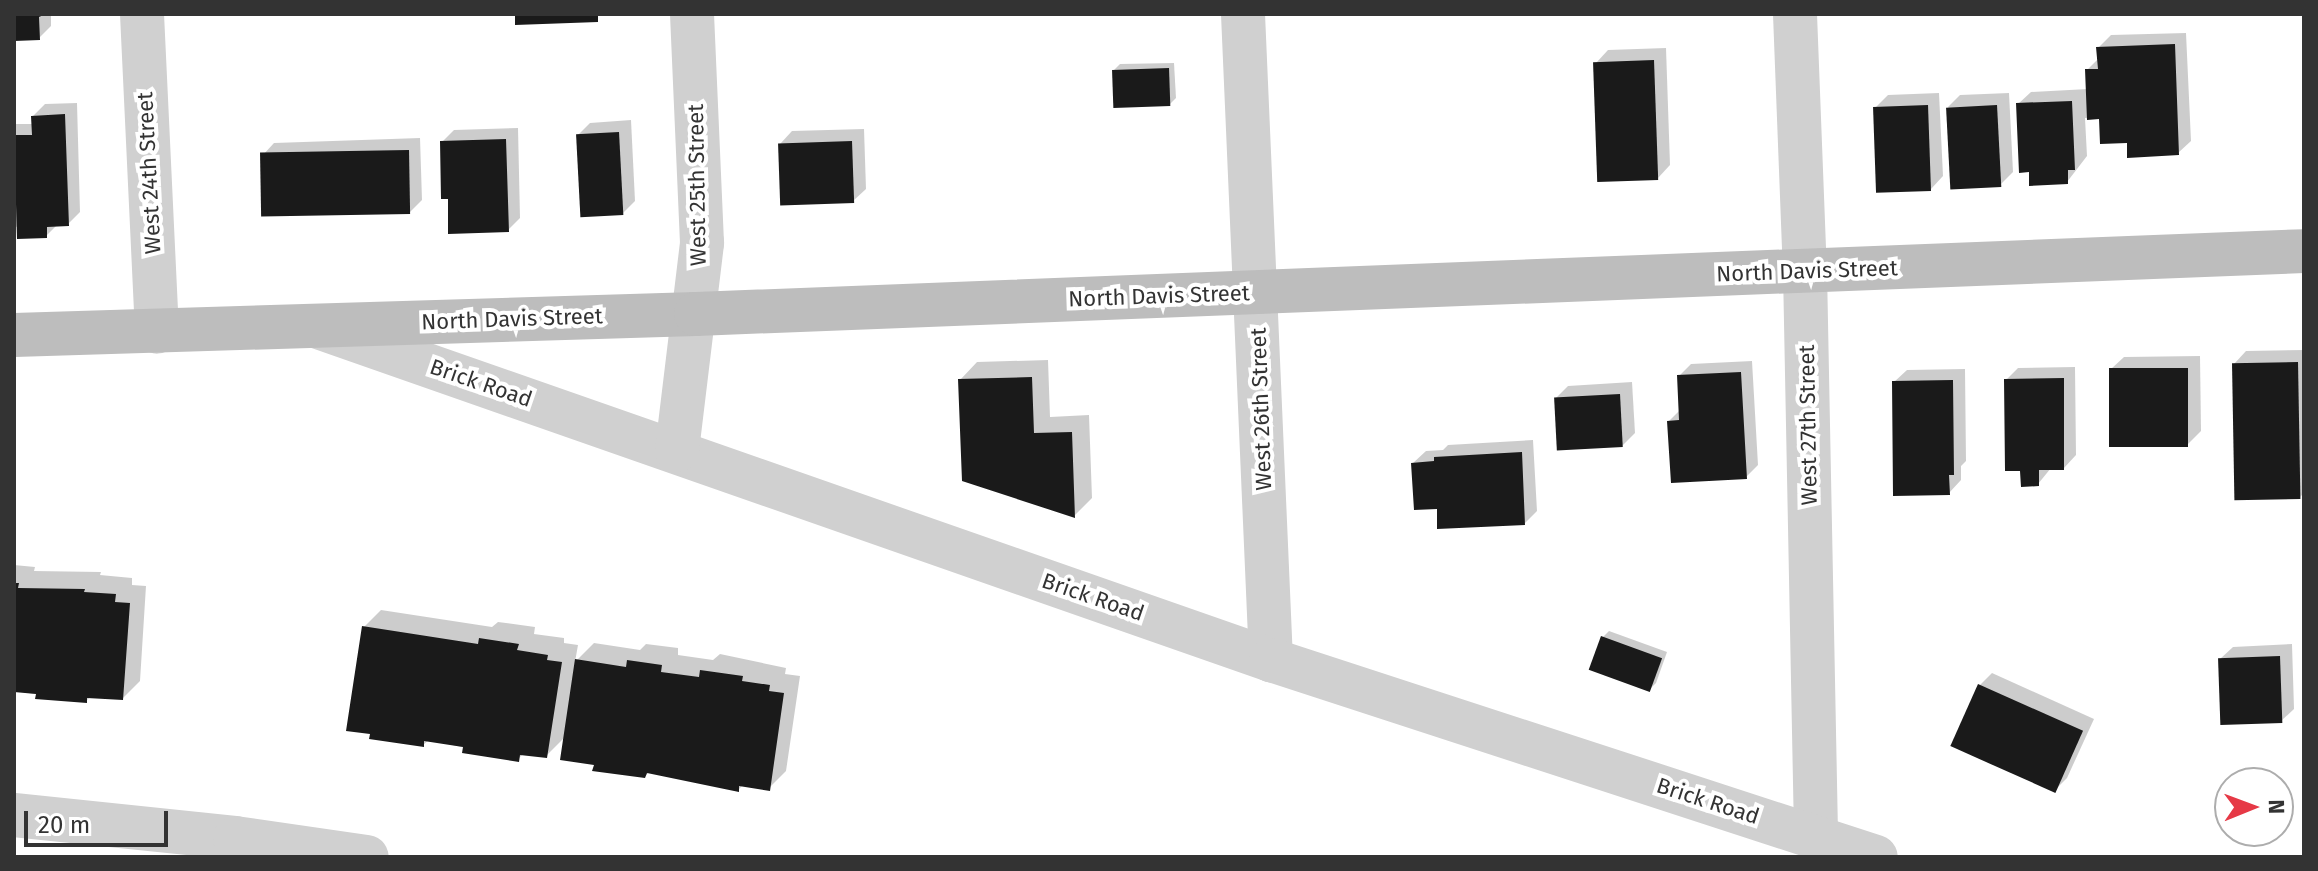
<!DOCTYPE html>
<style>
body{margin:0}
#map{position:relative;width:2318px;height:871px;overflow:hidden;background:#fff;font-family:"Fira Sans",sans-serif}
div>[style]{position:absolute}
.shadow>*{inset:0;background:#0003}
.building>*{inset:0;background:#1a1a1a;transform-origin:0 0}
.street>*{height:44px;margin:-22px;padding:0 22px;transform-origin:22px;border-radius:22px;background:#d0d0d0}
.secondary>*{height:44px;margin:-22px;padding:0 22px;transform-origin:22px;border-radius:22px;background:#bdbdbd}
span{translate:-50% -50%;white-space:nowrap;text-align:center;line-height:1.15;-webkit-text-stroke:8px #fff;paint-order:stroke}
.street-label{font-size:22px;color:#333}
.frame{position:absolute;inset:0;border:16px solid #333;pointer-events:none}
.north{position:absolute;left:2214px;top:767px;width:80px;height:80px;box-sizing:border-box;background:#fff;border:2px solid #adadad;border-radius:50%;rotate:89deg;font-size:22px;font-weight:700;line-height:32px;text-align:center;color:#333}
.north::after{content:'';display:block;margin:auto;width:28px;height:36px;background:#e63946;clip-path:polygon(50% 0,100% 100%,50% 72%,0 100%)}
.scale{position:absolute;left:24px;top:811px;width:144px;height:36px;box-sizing:border-box;border:4px solid #333;border-top:0;padding-left:10px;font-size:24px;line-height:28px;white-space:nowrap;color:#333;-webkit-text-stroke:6px #fff;paint-order:stroke}
</style>
<div id="map">
<div class="shadow">
<i style="clip-path:polygon(14px 14px,51px 14px,51px 26px,39px 38px,14px 39px)"></i>
<i style="clip-path:polygon(2186px 33px,2191px 141px,2178px 153px,2101px 117px,2085px 118px,2087px 156px,2067px 182px,2018px 104px,2031px 92px,2088px 89px,2087px 70px,2099px 58px,2098px 48px,2111px 35px)"></i>
<i style="clip-path:polygon(1666px 48px,1670px 165px,1658px 178px,1596px 63px,1608px 50px)"></i>
<i style="clip-path:polygon(1174px 63px,1176px 98px,1170px 104px,1114px 70px,1120px 64px)"></i>
<i style="clip-path:polygon(1939px 93px,1943px 176px,1931px 189px,1875px 108px,1888px 95px)"></i>
<i style="clip-path:polygon(2009px 93px,2013px 172px,2000px 185px,1948px 107px,1960px 95px)"></i>
<i style="clip-path:polygon(77px 103px,80px 212px,68px 224px,58px 224px,46px 236px,14px 226px,14px 124px,33px 124px,33px 116px,45px 104px)"></i>
<i style="clip-path:polygon(631px 120px,635px 201px,623px 213px,578px 135px,590px 123px)"></i>
<i style="clip-path:polygon(518px 128px,520px 218px,508px 230px,450px 197px,442px 142px,454px 130px)"></i>
<i style="clip-path:polygon(864px 129px,866px 189px,853px 201px,780px 144px,792px 131px)"></i>
<i style="clip-path:polygon(420px 138px,422px 200px,410px 212px,262px 156px,274px 143px)"></i>
<i style="clip-path:polygon(2304px 350px,2304px 493px,2300px 497px,2234px 364px,2246px 351px)"></i>
<i style="clip-path:polygon(2200px 356px,2201px 431px,2188px 444px,2111px 369px,2124px 357px)"></i>
<i style="clip-path:polygon(1048px 360px,1050px 417px,1089px 415px,1092px 498px,1075px 515px,960px 380px,977px 362px)"></i>
<i style="clip-path:polygon(1752px 361px,1758px 465px,1746px 477px,1669px 421px,1680px 410px,1679px 376px,1691px 364px)"></i>
<i style="clip-path:polygon(2075px 367px,2076px 455px,2064px 468px,2051px 468px,2038px 484px,2006px 380px,2018px 368px)"></i>
<i style="clip-path:polygon(1965px 369px,1966px 461px,1961px 466px,1961px 480px,1949px 493px,1894px 382px,1907px 370px)"></i>
<i style="clip-path:polygon(1632px 382px,1635px 433px,1623px 445px,1556px 398px,1568px 386px)"></i>
<i style="clip-path:polygon(1533px 440px,1537px 511px,1525px 523px,1439px 507px,1413px 463px,1426px 451px,1443px 450px,1448px 445px)"></i>
<i style="clip-path:polygon(14px 565px,35px 567px,34px 571px,101px 572px,100px 575px,132px 578px,132px 585px,146px 586px,140px 681px,123px 698px,91px 696px,86px 701px,14px 691px)"></i>
<i style="clip-path:polygon(381px 610px,492px 627px,498px 622px,535px 627px,534px 634px,564px 638px,564px 643px,578px 645px,575px 662px,594px 643px,640px 650px,646px 644px,678px 648px,678px 655px,713px 660px,720px 654px,786px 668px,785px 674px,800px 676px,786px 771px,769px 788px,743px 785px,738px 790px,650px 771px,645px 776px,596px 763px,566px 736px,546px 756px,524px 753px,518px 759px,429px 740px,423px 745px,364px 627px)"></i>
<i style="clip-path:polygon(1609px 631px,1667px 652px,1656px 683px,1650px 689px,1603px 637px)"></i>
<i style="clip-path:polygon(2292px 644px,2294px 709px,2281px 721px,2220px 659px,2233px 647px)"></i>
<i style="clip-path:polygon(1992px 673px,2094px 719px,2067px 778px,2054px 791px,1980px 685px)"></i>
</div>
<div class="building">
<i style="clip-path:polygon(14px 14px,46px 14px,39px 17px,40px 40px,14px 41px)"></i>
<i style="clip-path:polygon(515px 14px,598px 14px,598px 22px,515px 25px)"></i>
<i style="clip-path:polygon(2175px 44px,2179px 155px,2127px 158px,2127px 143px,2100px 144px,2099px 119px,2087px 120px,2085px 69px,2098px 69px,2096px 47px)"></i>
<i style="left:1654px;top:60px;width:120px;height:61px;rotate:88deg"></i>
<i style="left:1169px;top:68px;width:38px;height:57px;rotate:88deg"></i>
<i style="clip-path:polygon(2072px 101px,2075px 170px,2068px 170px,2068px 184px,2029px 186px,2029px 172px,2019px 173px,2016px 103px)"></i>
<i style="left:1928px;top:105px;width:86px;height:55px;rotate:88deg"></i>
<i style="left:1997px;top:105px;width:82px;height:51px;rotate:87deg"></i>
<i style="clip-path:polygon(65px 114px,69px 226px,47px 227px,47px 238px,17px 239px,14px 135px,32px 135px,31px 116px)"></i>
<i style="left:619px;top:132px;width:83px;height:43px;rotate:87deg"></i>
<i style="clip-path:polygon(506px 139px,509px 232px,448px 234px,448px 199px,441px 199px,440px 141px)"></i>
<i style="left:852px;top:141px;width:62px;height:74px;rotate:88deg"></i>
<i style="left:409px;top:150px;width:64px;height:149px;rotate:89deg"></i>
<i style="left:2298px;top:362px;width:137px;height:66px;rotate:89deg"></i>
<i style="left:2109px;top:368px;width:79px;height:79px"></i>
<i style="clip-path:polygon(1741px 372px,1747px 479px,1671px 483px,1667px 421px,1679px 420px,1677px 375px)"></i>
<i style="clip-path:polygon(1032px 377px,1034px 433px,1072px 432px,1075px 518px,962px 481px,958px 379px)"></i>
<i style="clip-path:polygon(2064px 378px,2064px 470px,2039px 470px,2039px 486px,2021px 487px,2020px 471px,2005px 471px,2004px 379px)"></i>
<i style="clip-path:polygon(1953px 380px,1954px 475px,1949px 475px,1950px 495px,1893px 496px,1892px 381px)"></i>
<i style="left:1620px;top:394px;width:53px;height:66px;rotate:87deg"></i>
<i style="clip-path:polygon(1522px 452px,1525px 525px,1437px 529px,1437px 509px,1414px 510px,1411px 463px,1434px 461px,1434px 457px)"></i>
<i style="clip-path:polygon(14px 583px,19px 583px,18px 588px,85px 589px,84px 592px,116px 594px,115px 602px,130px 603px,123px 700px,87px 698px,87px 703px,35px 699px,36px 694px,14px 692px)"></i>
<i style="clip-path:polygon(362px 626px,478px 644px,479px 638px,519px 644px,517px 650px,548px 655px,547px 660px,562px 662px,547px 758px,520px 755px,519px 762px,462px 753px,463px 747px,424px 741px,424px 747px,369px 739px,370px 734px,346px 731px)"></i>
<i style="left:1601px;top:636px;width:65px;height:36px;rotate:20deg"></i>
<i style="left:2280px;top:656px;width:67px;height:62px;rotate:88deg"></i>
<i style="clip-path:polygon(575px 659px,626px 667px,627px 660px,662px 665px,661px 672px,699px 677px,700px 670px,743px 676px,742px 681px,770px 685px,769px 691px,784px 693px,770px 791px,739px 786px,739px 792px,647px 773px,645px 778px,592px 771px,594px 765px,560px 760px)"></i>
<i style="left:1978px;top:684px;width:115px;height:68px;rotate:24deg"></i>
</div>
<div class="street">
<i style="left:142px;top:14px;width:318px;rotate:87.3deg"></i>
<i style="left:1243px;top:14px;width:647px;rotate:87.52deg"></i>
<i style="left:1795px;top:14px;width:257px;rotate:87.8deg"></i>
<i style="left:1805px;top:271px;width:565px;rotate:88.88deg"></i>
<i style="left:318px;top:327px;width:1010px;rotate:19.26deg"></i>
<i style="left:1271px;top:660px;width:636px;rotate:18.04deg"></i>
<i style="left:677px;top:450px;width:209px;rotate:-83.1deg"></i>
<i style="left:702px;top:243px;width:229px;rotate:-92.5deg"></i>
<i style="left:14px;top:815px;width:222px;rotate:5.9deg"></i>
<i style="left:235px;top:838px;width:133px;rotate:8.2deg"></i>
</div>
<div class="secondary">
<i style="left:14px;top:335px;width:682px;rotate:-1.76deg"></i>
<i style="left:696px;top:314px;width:1609px;rotate:-2.24deg"></i>
</div>
<div class="street-label">
<span style="left:149px;top:173px;rotate:-93deg">West 24th Street</span>
<span style="left:697px;top:185px;rotate:-91deg">West 25th Street</span>
<span style="left:1807px;top:271px;rotate:-2deg">North Davis Street</span>
<span style="left:1159px;top:296px;rotate:-2deg">North Davis Street</span>
<span style="left:512px;top:319px;rotate:-2deg">North Davis Street</span>
<span style="left:481px;top:383px;rotate:19deg">Brick Road</span>
<span style="left:1261px;top:409px;rotate:-92deg">West 26th Street</span>
<span style="left:1808px;top:425px;rotate:-91deg">West 27th Street</span>
<span style="left:1093px;top:597px;rotate:19deg">Brick Road</span>
<span style="left:1708px;top:801px;rotate:18deg">Brick Road</span>
</div>
<div class="frame"></div>
<div class="north">N</div>
<div class="scale">20 m</div>
</div>
